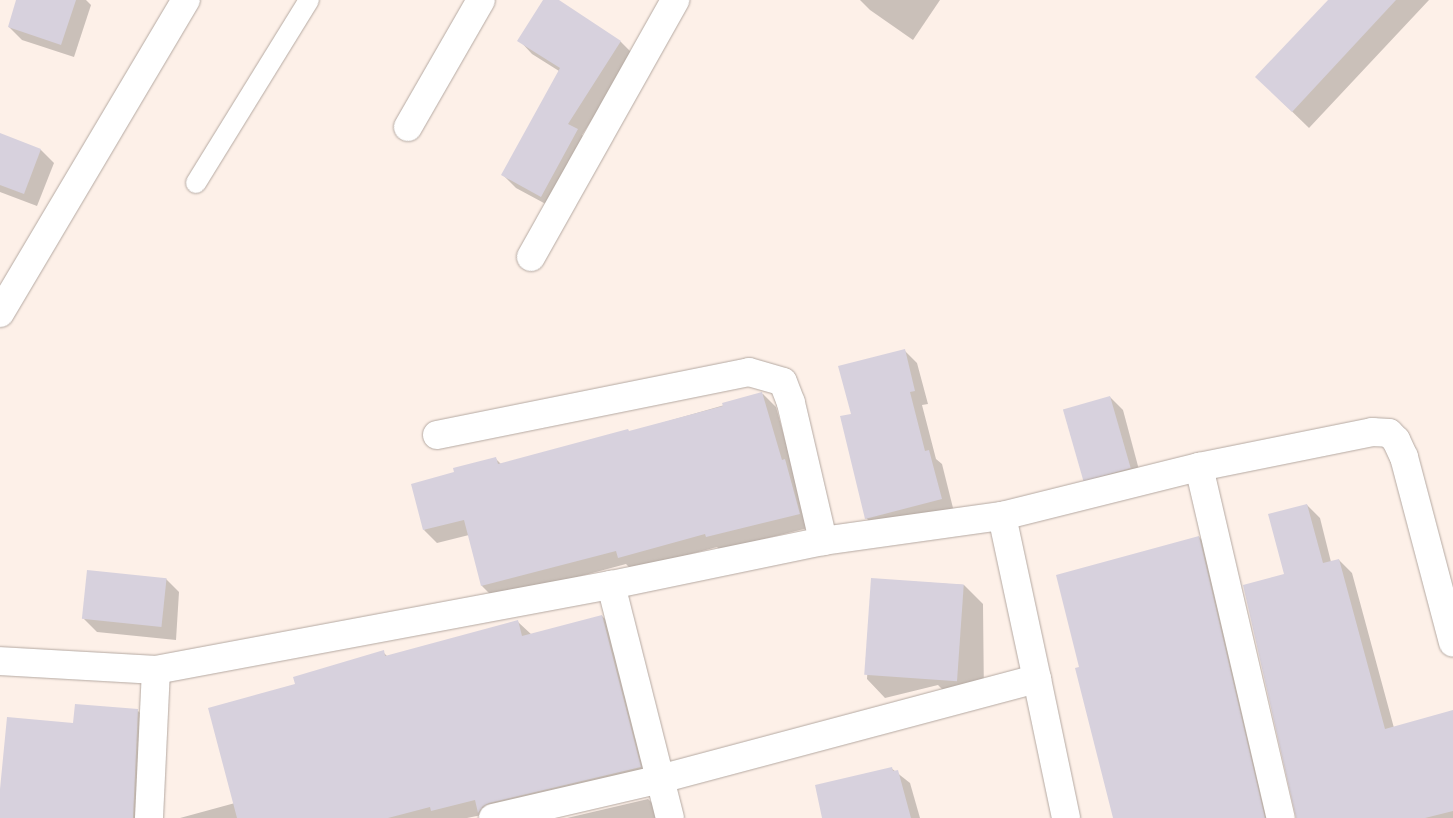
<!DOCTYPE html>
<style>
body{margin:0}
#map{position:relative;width:1453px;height:818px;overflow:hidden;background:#fdf0e8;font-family:Mulish,sans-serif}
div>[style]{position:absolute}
.shadow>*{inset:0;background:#0003}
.building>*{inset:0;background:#d7d1dd;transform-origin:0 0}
.roads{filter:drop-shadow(0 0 1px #b5a9a2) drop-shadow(0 0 1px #b5a9a2)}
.service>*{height:20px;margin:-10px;padding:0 10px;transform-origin:10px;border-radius:10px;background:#fff}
.minor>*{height:28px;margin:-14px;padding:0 14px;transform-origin:14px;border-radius:14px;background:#fff}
span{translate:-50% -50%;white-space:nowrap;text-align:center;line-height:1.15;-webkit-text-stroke:4.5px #fff;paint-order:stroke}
</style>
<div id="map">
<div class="shadow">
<i style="clip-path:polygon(18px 0,86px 0,91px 5px,74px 57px,22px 40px,9px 27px)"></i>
<i style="clip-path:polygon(544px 0,556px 0,621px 42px,634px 55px,582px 135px,591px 143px,555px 209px,516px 188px,503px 175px,559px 71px,532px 54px,519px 40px)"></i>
<i style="clip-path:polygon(860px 0,940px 0,913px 40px,870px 10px)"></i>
<i style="clip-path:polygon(1329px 0,1429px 0,1309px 128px,1274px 94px)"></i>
<i style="clip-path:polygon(0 135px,41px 150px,54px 163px,37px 206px,0 192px)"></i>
<i style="clip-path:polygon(904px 350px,917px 363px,928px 404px,922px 405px,936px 459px,942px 464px,954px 512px,880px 531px,866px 518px,852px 415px)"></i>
<i style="clip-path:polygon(763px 394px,776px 407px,793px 468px,812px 527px,720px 550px,717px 547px,632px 570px,626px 564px,495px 599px,482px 586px,469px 535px,437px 543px,424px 530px,455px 473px,496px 459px,501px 464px,630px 432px)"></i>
<i style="clip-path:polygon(1110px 397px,1123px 410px,1142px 481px,1096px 493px,1083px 479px)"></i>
<i style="clip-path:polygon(1307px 505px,1320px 518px,1331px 562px,1339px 560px,1352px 573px,1394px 728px,1453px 712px,1453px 818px,1297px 818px,1285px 575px)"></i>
<i style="clip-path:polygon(1199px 537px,1212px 550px,1274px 818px,1114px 818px,1080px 668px)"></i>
<i style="clip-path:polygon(166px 579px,179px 592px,176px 640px,97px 632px,84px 619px)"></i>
<i style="clip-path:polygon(872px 579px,964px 585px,983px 604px,984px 700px,950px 697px,938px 685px,885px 698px,867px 679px)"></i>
<i style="clip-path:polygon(602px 616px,615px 629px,653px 780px,467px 818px,180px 818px,235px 803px,296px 685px,383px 652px,388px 657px,518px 622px,532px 635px)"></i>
<i style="clip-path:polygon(138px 711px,151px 724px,147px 818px,0 818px,0 812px,74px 724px)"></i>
<i style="clip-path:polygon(891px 768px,910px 783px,920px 818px,824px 818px)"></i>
<i style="clip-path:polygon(648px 799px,662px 812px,663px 818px,567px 818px)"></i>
</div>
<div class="building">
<i style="clip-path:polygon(16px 0,76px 0,61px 45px,8px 27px)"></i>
<i style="clip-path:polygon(543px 0,559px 0,621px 41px,568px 124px,578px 129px,541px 197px,501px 175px,560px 68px,517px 41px)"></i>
<i style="clip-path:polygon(1328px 0,1396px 0,1292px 112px,1255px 77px)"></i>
<i style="clip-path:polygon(0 133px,41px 149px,24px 194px,0 185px)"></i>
<i style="clip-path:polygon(905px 349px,915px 391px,910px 392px,925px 451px,929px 450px,942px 499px,865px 519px,840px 416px,851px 414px,838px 366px)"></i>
<i style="clip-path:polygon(762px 392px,782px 460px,785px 459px,800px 514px,706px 537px,705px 534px,618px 558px,616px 551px,481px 586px,464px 520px,423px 530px,411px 484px,454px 472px,453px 468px,496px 457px,498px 464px,628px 429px,629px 431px,723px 406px,722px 403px)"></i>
<i style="left:1110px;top:396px;width:75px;height:49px;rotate:74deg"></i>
<i style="clip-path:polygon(1307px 504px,1323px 563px,1339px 559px,1385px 729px,1453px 710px,1453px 811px,1425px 818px,1296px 818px,1243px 585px,1284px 574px,1268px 514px)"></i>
<i style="clip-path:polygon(1199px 536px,1265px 818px,1113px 818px,1075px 668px,1079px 667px,1056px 575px)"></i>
<i style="left:87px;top:570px;width:80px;height:49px;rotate:6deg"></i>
<i style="left:871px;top:578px;width:93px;height:97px;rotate:4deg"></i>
<i style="clip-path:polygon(602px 615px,641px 767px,489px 803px,483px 806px,478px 813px,475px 800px,431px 811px,430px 807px,388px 818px,237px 818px,208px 708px,295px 684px,293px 677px,384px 650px,385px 656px,518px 620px,522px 636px)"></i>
<i style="clip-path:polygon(75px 704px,138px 709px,133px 818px,0 818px,0 789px,7px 717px,73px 723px)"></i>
<i style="clip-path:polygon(892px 767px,893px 771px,898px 770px,911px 818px,822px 818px,815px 785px)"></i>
</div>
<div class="roads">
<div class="service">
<i style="left:196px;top:183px;width:215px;rotate:-58.3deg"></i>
</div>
<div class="minor">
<i style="left:408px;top:127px;width:146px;rotate:-60.1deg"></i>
<i style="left:531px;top:257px;width:295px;rotate:-60.7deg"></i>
<i style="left:0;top:313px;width:364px;rotate:-59.3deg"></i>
<i style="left:437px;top:435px;width:318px;rotate:-11.4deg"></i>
<i style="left:749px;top:372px;width:35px;rotate:16deg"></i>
<i style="left:783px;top:382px;width:22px;rotate:69deg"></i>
<i style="left:791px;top:403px;width:142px;rotate:76.9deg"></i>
<i style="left:1199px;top:467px;width:360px;rotate:76.9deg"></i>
<i style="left:1002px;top:516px;width:167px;rotate:77.9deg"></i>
<i style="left:611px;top:585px;width:240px;rotate:75.8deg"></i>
<i style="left:0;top:661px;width:156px;rotate:3.3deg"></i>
<i style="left:156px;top:670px;width:463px;rotate:-10.6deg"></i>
<i style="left:611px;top:585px;width:217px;rotate:-11.7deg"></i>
<i style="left:823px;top:541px;width:181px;rotate:-8deg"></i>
<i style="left:1002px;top:516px;width:203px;rotate:-14deg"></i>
<i style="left:1199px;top:467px;width:177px;rotate:-11.4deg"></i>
<i style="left:1372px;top:432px;width:17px;rotate:3deg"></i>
<i style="left:1389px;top:433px;width:10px;rotate:45deg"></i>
<i style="left:1396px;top:440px;width:19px;rotate:65deg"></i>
<i style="left:1404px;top:457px;width:192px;rotate:75.2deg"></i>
<i style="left:149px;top:818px;width:148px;rotate:-87.3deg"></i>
<i style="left:493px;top:818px;width:171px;rotate:-13.1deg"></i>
<i style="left:660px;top:779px;width:390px;rotate:-14.9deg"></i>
<i style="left:1037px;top:679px;width:142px;rotate:78.2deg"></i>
</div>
</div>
</div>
